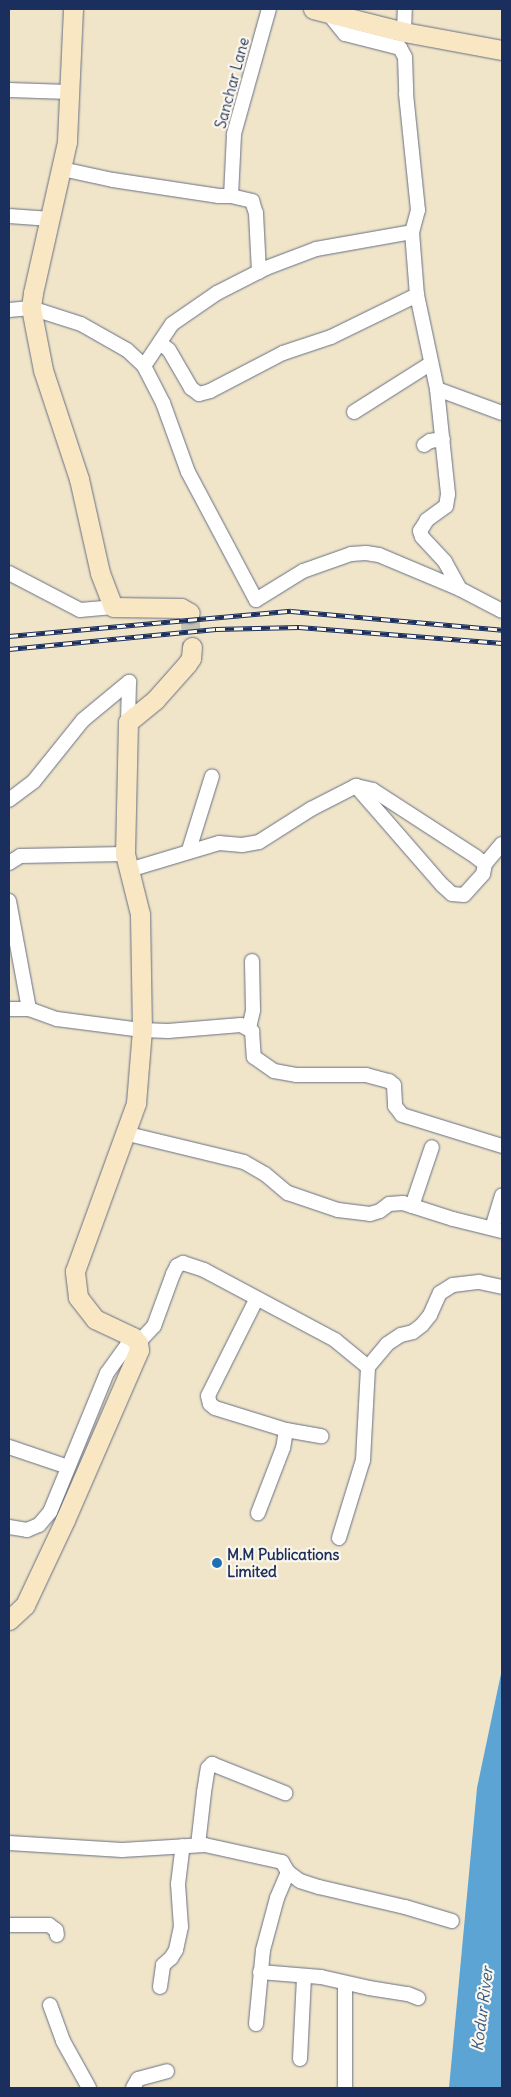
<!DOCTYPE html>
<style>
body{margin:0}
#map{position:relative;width:511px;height:2097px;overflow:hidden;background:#f0e5c9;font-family:Delius,sans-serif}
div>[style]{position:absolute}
.water>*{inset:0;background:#5ca4d3}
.secondary-tunnel>*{height:19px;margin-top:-9.5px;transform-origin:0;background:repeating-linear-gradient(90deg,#c5c1b4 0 19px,transparent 0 28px)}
.roads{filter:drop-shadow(0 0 1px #666f83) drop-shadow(0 0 1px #666f83)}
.street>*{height:14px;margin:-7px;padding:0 7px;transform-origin:7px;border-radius:7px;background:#fff}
.secondary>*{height:19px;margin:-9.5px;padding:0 9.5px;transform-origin:9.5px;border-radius:9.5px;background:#f9e7c3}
.rail>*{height:5px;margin-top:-2.5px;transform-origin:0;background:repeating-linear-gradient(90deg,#fbf7ec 0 9px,#1b2f5e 0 18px);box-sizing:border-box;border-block:1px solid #1b2f5e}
.dots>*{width:14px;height:14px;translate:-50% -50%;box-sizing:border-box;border:2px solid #fbf7ec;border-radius:50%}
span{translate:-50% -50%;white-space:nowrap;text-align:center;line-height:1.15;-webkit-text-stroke:4.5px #fbf7ec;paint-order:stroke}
.street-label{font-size:15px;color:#1b2f5e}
.poi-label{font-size:15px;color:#1b2f5e;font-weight:700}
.left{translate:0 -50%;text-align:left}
.water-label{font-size:16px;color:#325887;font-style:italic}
.frame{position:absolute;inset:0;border:10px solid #1b2f5e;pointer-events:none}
</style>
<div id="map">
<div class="water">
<i style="clip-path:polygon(502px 1669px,501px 2088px,449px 2088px,477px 1788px)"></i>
</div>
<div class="secondary-tunnel">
<i style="left:190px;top:613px;width:34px;rotate:87deg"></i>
</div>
<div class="roads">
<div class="street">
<i style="left:328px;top:13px;width:27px;rotate:51deg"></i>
<i style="left:345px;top:34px;width:57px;rotate:14.3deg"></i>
<i style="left:400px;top:48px;width:10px;rotate:61deg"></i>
<i style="left:405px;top:57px;width:37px;rotate:88deg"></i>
<i style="left:406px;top:94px;width:117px;rotate:84.1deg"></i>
<i style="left:418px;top:210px;width:23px;rotate:105deg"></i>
<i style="left:412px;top:232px;width:63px;rotate:85.5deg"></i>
<i style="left:417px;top:295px;width:96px;rotate:78deg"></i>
<i style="left:437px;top:389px;width:106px;rotate:84deg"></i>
<i style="left:448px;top:494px;width:12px;rotate:99deg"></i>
<i style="left:446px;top:506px;width:24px;rotate:144deg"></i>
<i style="left:427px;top:520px;width:13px;rotate:122deg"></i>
<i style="left:420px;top:531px;width:6px;rotate:72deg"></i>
<i style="left:422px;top:537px;width:34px;rotate:47deg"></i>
<i style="left:445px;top:562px;width:31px;rotate:61deg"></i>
<i style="left:404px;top:32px;width:23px;rotate:-88deg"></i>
<i style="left:9px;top:90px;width:60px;rotate:1.9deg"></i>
<i style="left:62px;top:169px;width:52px;rotate:12.2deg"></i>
<i style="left:113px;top:180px;width:107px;rotate:8.6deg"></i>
<i style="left:219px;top:196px;width:12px"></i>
<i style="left:231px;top:196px;width:22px;rotate:13deg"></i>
<i style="left:252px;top:201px;width:13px;rotate:72deg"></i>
<i style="left:256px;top:213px;width:59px;rotate:87.1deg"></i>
<i style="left:231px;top:196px;width:62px;rotate:-87.2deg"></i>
<i style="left:234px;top:134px;width:130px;rotate:-74.4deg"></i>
<i style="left:9px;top:216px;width:42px;rotate:4.1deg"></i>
<i style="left:9px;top:310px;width:22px;rotate:-5deg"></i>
<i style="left:31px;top:308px;width:52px;rotate:17.7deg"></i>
<i style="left:81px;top:324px;width:53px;rotate:29.5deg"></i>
<i style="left:127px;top:350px;width:23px;rotate:43deg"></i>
<i style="left:144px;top:366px;width:42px;rotate:62.8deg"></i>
<i style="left:163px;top:403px;width:73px;rotate:70.1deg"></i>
<i style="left:188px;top:472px;width:145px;rotate:62deg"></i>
<i style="left:256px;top:600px;width:55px;rotate:-31.7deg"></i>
<i style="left:303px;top:571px;width:51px;rotate:-19.5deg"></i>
<i style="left:351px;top:554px;width:15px;rotate:-4deg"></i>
<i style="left:366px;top:553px;width:13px;rotate:9deg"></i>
<i style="left:379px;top:555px;width:88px;rotate:22.8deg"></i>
<i style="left:460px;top:589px;width:47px;rotate:27.6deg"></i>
<i style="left:160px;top:343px;width:11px;rotate:38deg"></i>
<i style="left:169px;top:350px;width:44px;rotate:59.9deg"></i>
<i style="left:191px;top:388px;width:10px;rotate:37deg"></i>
<i style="left:199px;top:394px;width:11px;rotate:-15deg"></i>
<i style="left:210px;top:391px;width:82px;rotate:-27.5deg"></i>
<i style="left:283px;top:353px;width:51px;rotate:-18.4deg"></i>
<i style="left:331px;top:337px;width:96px;rotate:-26deg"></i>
<i style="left:144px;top:366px;width:50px;rotate:-56.3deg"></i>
<i style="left:172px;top:324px;width:55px;rotate:-34.6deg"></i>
<i style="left:217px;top:293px;width:55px;rotate:-27deg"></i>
<i style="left:266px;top:268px;width:53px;rotate:-20.8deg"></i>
<i style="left:316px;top:249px;width:97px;rotate:-10deg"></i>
<i style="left:437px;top:389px;width:69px;rotate:20.3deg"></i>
<i style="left:354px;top:412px;width:90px;rotate:-32.3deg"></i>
<i style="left:424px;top:445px;width:7px;rotate:-34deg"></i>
<i style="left:430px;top:441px;width:13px;rotate:-9deg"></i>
<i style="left:9px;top:573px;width:80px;rotate:27.5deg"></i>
<i style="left:80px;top:610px;width:33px;rotate:-5deg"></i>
<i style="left:9px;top:800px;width:31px;rotate:-37deg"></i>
<i style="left:34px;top:781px;width:78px;rotate:-51.2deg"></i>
<i style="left:83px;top:720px;width:60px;rotate:-39.6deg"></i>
<i style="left:129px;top:682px;width:40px;rotate:91.4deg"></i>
<i style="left:189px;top:850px;width:77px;rotate:-72.7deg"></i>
<i style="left:9px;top:863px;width:13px;rotate:-32deg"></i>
<i style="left:20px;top:856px;width:105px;rotate:-1.1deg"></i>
<i style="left:485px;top:864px;width:26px;rotate:-50deg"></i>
<i style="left:129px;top:870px;width:94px;rotate:-16.7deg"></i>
<i style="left:219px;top:843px;width:23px;rotate:5deg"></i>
<i style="left:242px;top:845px;width:17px;rotate:-10deg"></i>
<i style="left:259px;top:842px;width:62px;rotate:-32.4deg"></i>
<i style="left:311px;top:809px;width:51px;rotate:-27.1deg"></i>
<i style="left:356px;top:786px;width:17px;rotate:13deg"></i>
<i style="left:373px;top:790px;width:123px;rotate:33deg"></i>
<i style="left:476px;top:857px;width:11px;rotate:38deg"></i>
<i style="left:485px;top:864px;width:10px;rotate:101deg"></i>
<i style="left:483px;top:874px;width:28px;rotate:132deg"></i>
<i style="left:464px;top:895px;width:12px;rotate:-175deg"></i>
<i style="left:452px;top:894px;width:13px;rotate:-138deg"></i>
<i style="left:442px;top:885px;width:131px;rotate:-131deg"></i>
<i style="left:9px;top:901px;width:110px;rotate:79.5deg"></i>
<i style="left:9px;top:1009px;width:20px"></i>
<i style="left:29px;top:1009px;width:30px;rotate:20deg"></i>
<i style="left:57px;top:1019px;width:86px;rotate:7.4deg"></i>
<i style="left:142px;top:1030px;width:26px;rotate:2deg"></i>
<i style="left:168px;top:1031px;width:73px;rotate:-4.7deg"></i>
<i style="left:241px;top:1025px;width:13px;rotate:29deg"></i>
<i style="left:252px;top:1031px;width:26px;rotate:86deg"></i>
<i style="left:254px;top:1057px;width:24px;rotate:35deg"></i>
<i style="left:274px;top:1071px;width:22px;rotate:10deg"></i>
<i style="left:296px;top:1075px;width:70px"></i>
<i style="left:366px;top:1075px;width:24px;rotate:15deg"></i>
<i style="left:389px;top:1081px;width:6px;rotate:39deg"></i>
<i style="left:394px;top:1085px;width:21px;rotate:87deg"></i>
<i style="left:395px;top:1106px;width:11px;rotate:52deg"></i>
<i style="left:402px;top:1115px;width:105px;rotate:17.2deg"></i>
<i style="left:249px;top:1028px;width:18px;rotate:-77deg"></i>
<i style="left:253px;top:1010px;width:49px;rotate:-91.2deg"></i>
<i style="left:124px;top:1133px;width:123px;rotate:13.6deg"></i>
<i style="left:244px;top:1162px;width:24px;rotate:30deg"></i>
<i style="left:265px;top:1174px;width:30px;rotate:40deg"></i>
<i style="left:288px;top:1193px;width:53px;rotate:18.8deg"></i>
<i style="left:338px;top:1210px;width:32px;rotate:7deg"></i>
<i style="left:370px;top:1214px;width:10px;rotate:-17deg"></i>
<i style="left:380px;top:1211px;width:11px;rotate:-38deg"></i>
<i style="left:389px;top:1204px;width:14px;rotate:-4deg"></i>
<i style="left:403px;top:1203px;width:52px;rotate:17.7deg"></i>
<i style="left:453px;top:1219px;width:50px;rotate:13.8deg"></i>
<i style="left:412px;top:1206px;width:62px;rotate:-71.3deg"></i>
<i style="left:492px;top:1228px;width:34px;rotate:-73deg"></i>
<i style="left:256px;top:1300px;width:107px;rotate:116.6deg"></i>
<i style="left:208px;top:1396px;width:8px;rotate:76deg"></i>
<i style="left:210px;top:1404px;width:6px;rotate:39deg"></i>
<i style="left:215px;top:1408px;width:74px;rotate:17.2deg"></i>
<i style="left:286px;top:1430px;width:18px;rotate:99deg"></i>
<i style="left:283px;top:1448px;width:70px;rotate:111deg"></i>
<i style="left:138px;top:1343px;width:23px;rotate:-47deg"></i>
<i style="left:154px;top:1326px;width:55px;rotate:-69.9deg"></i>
<i style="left:173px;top:1274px;width:9px;rotate:-63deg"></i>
<i style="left:177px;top:1266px;width:7px;rotate:-27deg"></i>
<i style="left:183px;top:1263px;width:22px;rotate:18deg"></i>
<i style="left:204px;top:1270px;width:149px;rotate:28.1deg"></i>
<i style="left:335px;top:1340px;width:43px;rotate:39.3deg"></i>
<i style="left:368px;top:1367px;width:30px;rotate:-50deg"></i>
<i style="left:387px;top:1344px;width:17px;rotate:-33deg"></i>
<i style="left:401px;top:1335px;width:12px;rotate:-14deg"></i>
<i style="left:413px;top:1332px;width:11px;rotate:-38deg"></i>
<i style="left:422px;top:1325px;width:13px;rotate:-51deg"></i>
<i style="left:430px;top:1315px;width:24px;rotate:-66deg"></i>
<i style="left:440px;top:1293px;width:15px;rotate:-32deg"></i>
<i style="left:453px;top:1285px;width:26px;rotate:-7deg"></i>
<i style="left:479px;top:1282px;width:24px;rotate:12deg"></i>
<i style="left:286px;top:1430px;width:36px;rotate:10deg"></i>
<i style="left:9px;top:1447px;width:62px;rotate:18.7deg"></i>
<i style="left:9px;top:1527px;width:18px;rotate:9deg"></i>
<i style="left:27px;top:1530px;width:13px;rotate:-23deg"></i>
<i style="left:39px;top:1525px;width:17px;rotate:-50deg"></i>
<i style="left:50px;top:1512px;width:150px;rotate:-67.7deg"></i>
<i style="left:107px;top:1373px;width:44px;rotate:-54.2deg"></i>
<i style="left:339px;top:1538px;width:82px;rotate:-72.9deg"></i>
<i style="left:363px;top:1460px;width:93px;rotate:-86.9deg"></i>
<i style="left:9px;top:1843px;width:113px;rotate:3.5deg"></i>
<i style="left:122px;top:1850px;width:83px;rotate:-3.4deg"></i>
<i style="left:205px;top:1845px;width:79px;rotate:12.4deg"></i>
<i style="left:282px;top:1862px;width:12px;rotate:59deg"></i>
<i style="left:288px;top:1872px;width:15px;rotate:37deg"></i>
<i style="left:300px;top:1881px;width:20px;rotate:18deg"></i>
<i style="left:319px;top:1887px;width:88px;rotate:13.1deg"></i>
<i style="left:405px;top:1907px;width:49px;rotate:16.6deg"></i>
<i style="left:198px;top:1845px;width:53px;rotate:-83.5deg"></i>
<i style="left:204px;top:1792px;width:24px;rotate:-81deg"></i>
<i style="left:208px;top:1768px;width:6px;rotate:-45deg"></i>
<i style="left:212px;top:1764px;width:79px;rotate:21.7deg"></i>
<i style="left:9px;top:1925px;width:40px"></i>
<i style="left:49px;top:1925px;width:9px;rotate:36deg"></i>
<i style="left:56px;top:1930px;width:5px;rotate:79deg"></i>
<i style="left:260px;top:1972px;width:61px;rotate:4.7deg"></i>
<i style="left:321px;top:1977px;width:49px;rotate:12.9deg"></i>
<i style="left:369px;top:1988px;width:39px;rotate:9deg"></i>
<i style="left:408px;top:1994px;width:11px;rotate:22deg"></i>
<i style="left:345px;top:1983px;width:104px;rotate:90deg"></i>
<i style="left:160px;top:1987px;width:22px;rotate:-82deg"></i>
<i style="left:163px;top:1965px;width:11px;rotate:-41deg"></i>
<i style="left:171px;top:1958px;width:9px;rotate:-58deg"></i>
<i style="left:176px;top:1950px;width:24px;rotate:-78deg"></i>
<i style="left:181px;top:1927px;width:43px;rotate:-94deg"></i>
<i style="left:178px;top:1884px;width:38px;rotate:-83deg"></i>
<i style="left:50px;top:2005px;width:38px;rotate:70deg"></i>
<i style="left:63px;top:2041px;width:54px;rotate:61deg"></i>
<i style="left:256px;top:2024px;width:74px;rotate:-84.6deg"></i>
<i style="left:263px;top:1950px;width:54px;rotate:-74.9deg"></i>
<i style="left:277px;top:1898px;width:28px;rotate:-67deg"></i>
<i style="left:300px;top:2059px;width:83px;rotate:-87.2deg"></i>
<i style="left:133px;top:2088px;width:10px;rotate:-61deg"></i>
<i style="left:138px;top:2079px;width:30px;rotate:-15deg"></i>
</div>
<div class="secondary">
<i style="left:73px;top:9px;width:133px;rotate:92.6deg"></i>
<i style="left:67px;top:142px;width:155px;rotate:102.7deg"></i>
<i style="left:33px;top:293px;width:15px;rotate:98deg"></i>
<i style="left:31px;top:308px;width:63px;rotate:79deg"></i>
<i style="left:43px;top:370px;width:115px;rotate:71.7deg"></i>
<i style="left:79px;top:479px;width:96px;rotate:77.4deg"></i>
<i style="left:100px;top:573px;width:36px;rotate:69deg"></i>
<i style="left:113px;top:607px;width:68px;rotate:0.8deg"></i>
<i style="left:181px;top:608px;width:10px;rotate:29deg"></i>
<i style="left:313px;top:9px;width:94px;rotate:14.2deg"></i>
<i style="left:404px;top:32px;width:100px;rotate:10.4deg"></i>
<i style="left:9px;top:1620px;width:22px;rotate:-43deg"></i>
<i style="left:25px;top:1605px;width:94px;rotate:-64.8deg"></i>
<i style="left:65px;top:1520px;width:185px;rotate:-66.5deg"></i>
<i style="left:139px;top:1350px;width:7px;rotate:-98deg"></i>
<i style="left:138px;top:1343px;width:8px;rotate:-130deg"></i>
<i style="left:133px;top:1337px;width:42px;rotate:-154.7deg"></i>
<i style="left:95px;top:1319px;width:28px;rotate:-128deg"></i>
<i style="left:78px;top:1297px;width:26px;rotate:-97deg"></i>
<i style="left:75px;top:1271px;width:179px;rotate:-70deg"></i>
<i style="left:136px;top:1103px;width:73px;rotate:-85.3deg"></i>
<i style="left:142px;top:1030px;width:116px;rotate:-91deg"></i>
<i style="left:140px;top:914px;width:62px;rotate:-104deg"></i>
<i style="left:125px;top:854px;width:132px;rotate:-88.7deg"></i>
<i style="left:128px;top:722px;width:35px;rotate:-39deg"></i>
<i style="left:155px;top:700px;width:48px;rotate:-48.4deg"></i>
<i style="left:187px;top:664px;width:7px;rotate:-56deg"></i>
<i style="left:191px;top:658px;width:11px;rotate:-85deg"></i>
</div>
</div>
<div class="rail">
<i style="left:9px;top:636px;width:283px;rotate:-5.1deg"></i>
<i style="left:291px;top:611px;width:212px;rotate:5.1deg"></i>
<i style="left:9px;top:649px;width:208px;rotate:-5.5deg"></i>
<i style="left:216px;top:629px;width:83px;rotate:-1.4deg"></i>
<i style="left:299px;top:627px;width:204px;rotate:4.5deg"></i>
</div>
<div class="dots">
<i style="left:217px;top:1563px;background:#1f6fb2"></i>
</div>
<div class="street-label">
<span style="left:232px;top:83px;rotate:-75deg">Sanchar Lane</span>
</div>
<div class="poi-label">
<span class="left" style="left:227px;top:1563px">M.M Publications<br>Limited</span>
</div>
<div class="water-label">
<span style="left:482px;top:2009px;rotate:-83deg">Kodur River</span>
</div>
<div class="frame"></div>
</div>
